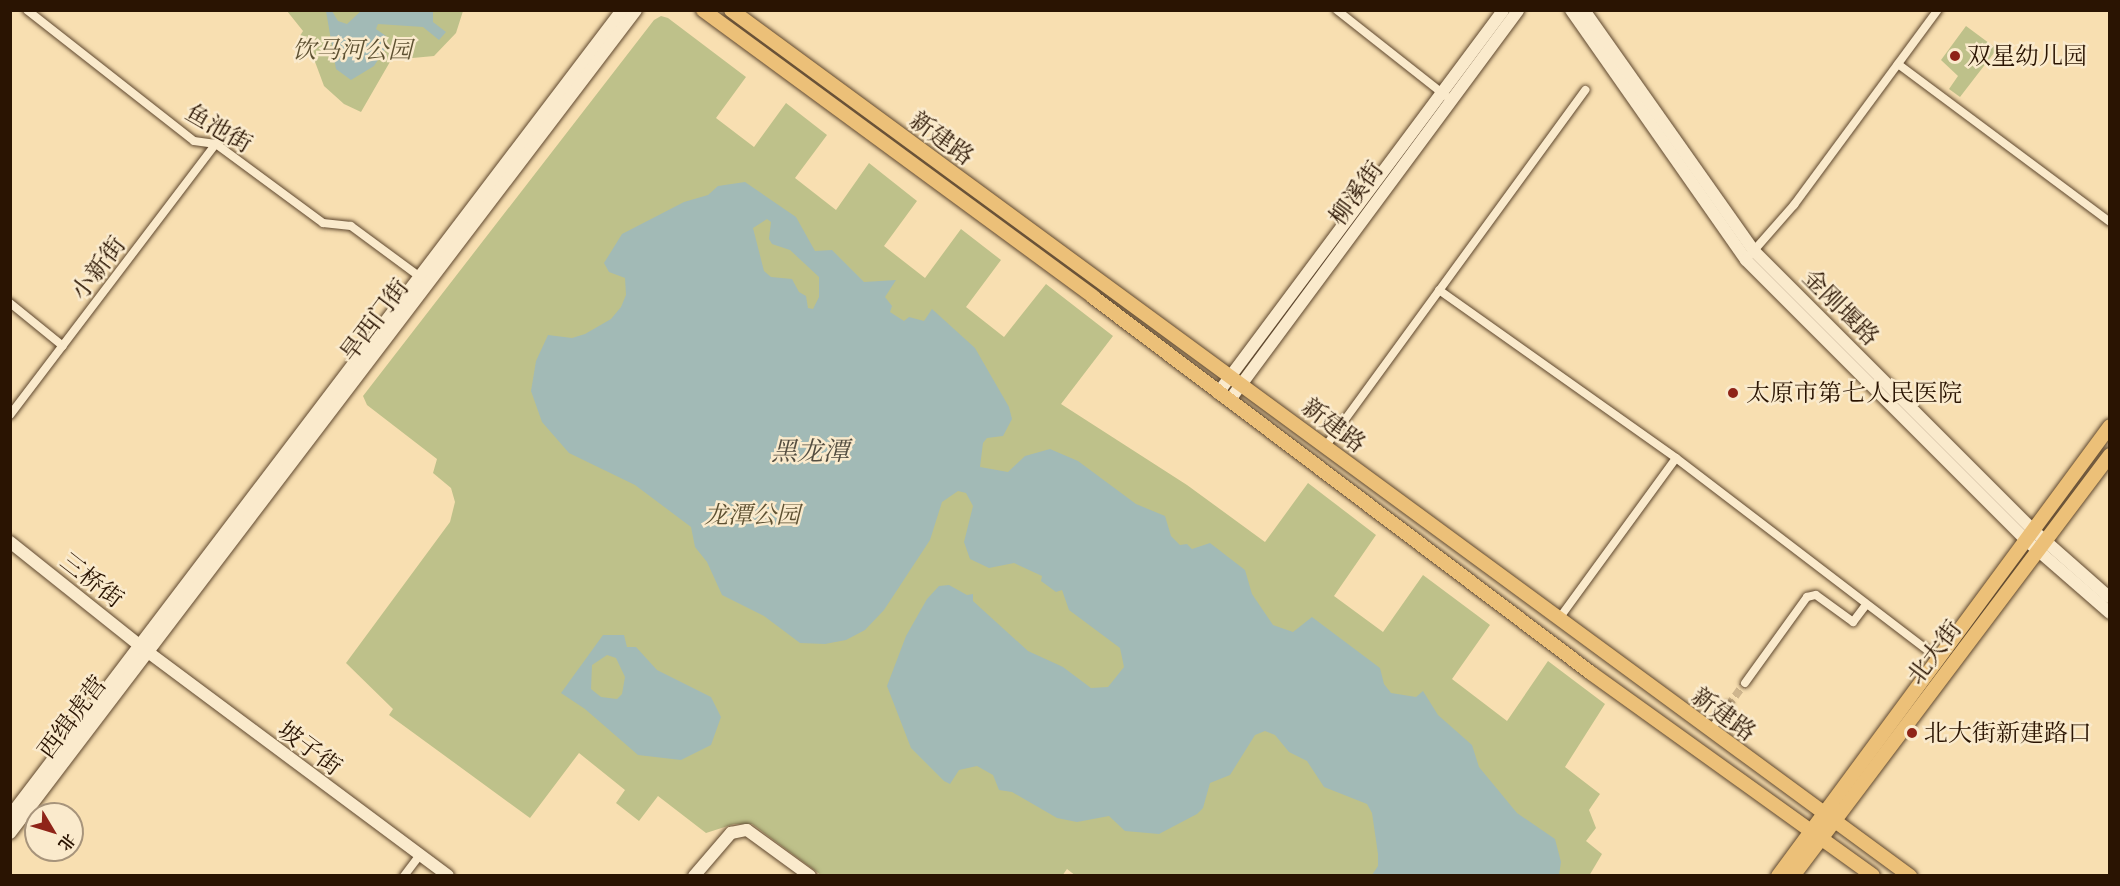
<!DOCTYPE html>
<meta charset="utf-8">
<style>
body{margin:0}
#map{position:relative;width:2120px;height:886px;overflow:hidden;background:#f8dfb1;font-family:"EB Garamond","Noto Serif SC",serif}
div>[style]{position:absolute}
.green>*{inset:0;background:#bec18a}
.water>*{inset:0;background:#a2bab6}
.street-tunnel>*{height:8px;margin-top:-4px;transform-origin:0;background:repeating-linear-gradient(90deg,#cfb68e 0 8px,transparent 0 12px)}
.roads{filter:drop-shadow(0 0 2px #5e472e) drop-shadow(0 0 2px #5e472e)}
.street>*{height:8px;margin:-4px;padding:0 4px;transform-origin:4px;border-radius:4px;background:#faeacc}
.secondary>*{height:12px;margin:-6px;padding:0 6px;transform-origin:6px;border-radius:6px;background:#faeacc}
.primary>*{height:14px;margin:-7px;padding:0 7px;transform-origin:7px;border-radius:7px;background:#ecc078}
.dots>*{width:16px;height:16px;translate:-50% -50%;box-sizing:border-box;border:3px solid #faeacc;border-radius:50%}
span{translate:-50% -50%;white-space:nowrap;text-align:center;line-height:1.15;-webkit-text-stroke:5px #faeacc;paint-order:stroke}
.park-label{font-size:24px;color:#5e5132;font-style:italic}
.poi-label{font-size:24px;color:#2a1402}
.left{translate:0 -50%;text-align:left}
.street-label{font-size:24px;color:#2a1402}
.water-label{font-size:26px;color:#544e41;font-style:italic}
.frame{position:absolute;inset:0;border:12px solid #2a1402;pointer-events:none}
.north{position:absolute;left:24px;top:802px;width:60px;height:60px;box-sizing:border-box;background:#faeacc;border:2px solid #a7947b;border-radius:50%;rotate:128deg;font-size:16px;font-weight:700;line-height:24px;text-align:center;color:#2a1402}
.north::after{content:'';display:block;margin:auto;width:21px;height:27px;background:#8f2418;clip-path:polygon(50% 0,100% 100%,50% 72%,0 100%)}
</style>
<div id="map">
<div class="green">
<i style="clip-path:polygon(287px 11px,463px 11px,456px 33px,434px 56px,391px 60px,361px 112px,344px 104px,324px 86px,311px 51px,298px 39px,303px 31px)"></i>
<i style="clip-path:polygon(661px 16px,668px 18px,746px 77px,716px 118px,754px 147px,786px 103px,827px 135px,795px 178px,836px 210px,869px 163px,917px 201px,884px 246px,925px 278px,961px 229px,1001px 260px,966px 307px,1004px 337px,1046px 284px,1113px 336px,1061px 404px,1187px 485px,1265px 542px,1308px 483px,1376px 535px,1334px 596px,1383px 632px,1423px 575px,1490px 625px,1452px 679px,1507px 721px,1548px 661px,1605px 704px,1565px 767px,1600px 794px,1589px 810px,1596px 828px,1586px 841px,1602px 854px,1589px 876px,1076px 876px,1067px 869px,1062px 876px,821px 875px,752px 824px,734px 824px,706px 833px,658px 796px,639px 821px,616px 803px,625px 790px,579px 753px,530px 818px,389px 715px,393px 709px,346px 663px,450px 522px,455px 502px,451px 488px,433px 473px,437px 459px,367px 405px,363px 396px,654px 20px)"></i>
<i style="clip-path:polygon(1966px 26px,1997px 49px,1960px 97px,1949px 89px,1958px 76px,1941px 60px)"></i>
</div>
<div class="water">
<i style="clip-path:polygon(326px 11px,332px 11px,338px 21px,347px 24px,361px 11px,433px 11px,433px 22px,446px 32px,439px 40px,423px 27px,378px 24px,376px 29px,386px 36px,387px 46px,374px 66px,351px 80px,336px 69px)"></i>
<i style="clip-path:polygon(evenodd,745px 182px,796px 217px,815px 251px,832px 250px,864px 282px,896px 280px,885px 297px,892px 306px,890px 312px,904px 321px,909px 317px,924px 321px,932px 309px,975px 348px,1009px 407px,1012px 419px,1003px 436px,987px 438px,983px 443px,980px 467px,1008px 472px,1025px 456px,1050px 449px,1078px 461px,1136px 504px,1165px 516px,1171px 536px,1180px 545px,1187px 544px,1192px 549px,1210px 543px,1245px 570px,1252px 594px,1273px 625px,1293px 632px,1312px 617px,1380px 668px,1384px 684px,1391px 693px,1416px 697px,1423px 691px,1438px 715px,1472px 745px,1479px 767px,1517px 813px,1555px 839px,1561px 862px,1559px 875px,1372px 875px,1378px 866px,1378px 854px,1372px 813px,1367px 804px,1324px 787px,1307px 761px,1289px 752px,1275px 735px,1265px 731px,1255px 735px,1230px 775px,1210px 783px,1203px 808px,1197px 814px,1159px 834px,1125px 831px,1109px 816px,1077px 822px,1057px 818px,1012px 792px,999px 790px,993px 775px,977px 766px,959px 770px,950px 784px,944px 781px,911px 748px,887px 686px,906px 636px,927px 599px,939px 586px,949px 585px,967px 595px,973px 594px,973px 601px,1028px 651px,1063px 667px,1091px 688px,1108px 687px,1124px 667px,1120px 648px,1069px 610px,1062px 590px,1056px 592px,1041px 581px,1042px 576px,1014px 563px,989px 568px,970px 559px,964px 542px,973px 506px,966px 493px,958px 491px,942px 502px,930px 540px,884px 610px,865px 630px,846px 640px,825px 644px,800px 643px,764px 616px,722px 595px,707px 562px,695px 547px,691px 527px,635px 485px,569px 453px,542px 422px,531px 391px,536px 361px,548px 335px,572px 338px,585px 334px,611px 319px,621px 307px,626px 295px,625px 278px,609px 272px,604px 263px,622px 234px,684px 202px,708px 195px,718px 186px,745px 182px,767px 219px,771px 222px,769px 239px,772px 244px,790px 250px,819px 277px,819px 297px,813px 309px,808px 308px,806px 296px,799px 292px,792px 279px,771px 277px,764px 271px,753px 228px,767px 219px)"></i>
<i style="clip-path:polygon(evenodd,603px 635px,624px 635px,627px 647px,636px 647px,657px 670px,711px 697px,721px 717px,711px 745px,681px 760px,638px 755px,585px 709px,561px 693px,603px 635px,607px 655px,616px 658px,625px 677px,622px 694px,617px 699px,601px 697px,591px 689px,592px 665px,607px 655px)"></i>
</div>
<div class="street-tunnel">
<i style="left:1728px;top:706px;width:29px;rotate:-54deg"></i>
</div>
<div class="roads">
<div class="street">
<i style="left:27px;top:10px;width:212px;rotate:38.1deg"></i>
<i style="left:194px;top:141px;width:22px;rotate:8deg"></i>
<i style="left:216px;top:144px;width:133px;rotate:36.4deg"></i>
<i style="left:323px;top:223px;width:28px;rotate:6deg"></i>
<i style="left:351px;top:226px;width:89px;rotate:36.4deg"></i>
<i style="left:1337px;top:10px;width:139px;rotate:38.3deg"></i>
<i style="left:1898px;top:64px;width:264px;rotate:36.7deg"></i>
<i style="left:1750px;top:255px;width:67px;rotate:-48.7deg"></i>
<i style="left:1794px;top:205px;width:242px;rotate:-53.6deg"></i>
<i style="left:1439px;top:290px;width:291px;rotate:35.3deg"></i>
<i style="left:1676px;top:458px;width:330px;rotate:37.4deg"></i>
<i style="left:10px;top:303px;width:68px;rotate:39.1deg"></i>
<i style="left:10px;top:415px;width:340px;rotate:-52.8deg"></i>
<i style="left:1325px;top:447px;width:442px;rotate:-53.9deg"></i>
<i style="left:1558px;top:620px;width:200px;rotate:-53.9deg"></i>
<i style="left:1745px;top:683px;width:106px;rotate:-54.2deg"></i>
<i style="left:1807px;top:597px;width:9px;rotate:-13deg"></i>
<i style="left:1816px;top:595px;width:46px;rotate:36.1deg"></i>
<i style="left:1853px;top:622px;width:21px;rotate:-53deg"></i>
<i style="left:1710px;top:731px;width:31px;rotate:-54deg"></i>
<i style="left:404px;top:876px;width:25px;rotate:-53deg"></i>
</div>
<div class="secondary">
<i style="left:1571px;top:10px;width:305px;rotate:55deg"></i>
<i style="left:1746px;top:260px;width:396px;rotate:45deg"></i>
<i style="left:2026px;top:540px;width:111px;rotate:41deg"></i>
<i style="left:1584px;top:10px;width:295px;rotate:54.8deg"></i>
<i style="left:1754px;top:251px;width:396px;rotate:45deg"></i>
<i style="left:2034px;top:531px;width:101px;rotate:41.4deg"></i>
<i style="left:1218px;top:393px;width:477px;rotate:-53.3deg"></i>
<i style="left:1229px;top:401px;width:486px;rotate:-53.5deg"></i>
<i style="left:10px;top:542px;width:176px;rotate:38.6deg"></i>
<i style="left:148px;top:652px;width:374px;rotate:36.7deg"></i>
<i style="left:10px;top:816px;width:1012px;rotate:-52.79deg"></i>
<i style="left:10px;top:833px;width:1034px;rotate:-52.74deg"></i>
<i style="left:694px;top:876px;width:57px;rotate:-49.3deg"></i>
<i style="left:731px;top:833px;width:16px;rotate:-11deg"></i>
<i style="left:747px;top:830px;width:78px;rotate:36.1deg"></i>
</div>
<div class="primary">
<i style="left:703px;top:10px;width:484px;rotate:36.3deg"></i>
<i style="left:1093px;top:297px;width:624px;rotate:37.05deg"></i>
<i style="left:1591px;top:673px;width:347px;rotate:35.7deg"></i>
<i style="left:731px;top:10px;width:1463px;rotate:36.3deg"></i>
<i style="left:1778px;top:876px;width:559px;rotate:-53.58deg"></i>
<i style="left:1793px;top:876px;width:527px;rotate:-53.02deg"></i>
</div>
</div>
<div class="dots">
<i style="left:1955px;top:56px;background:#8f2418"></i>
<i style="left:1733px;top:393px;background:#8f2418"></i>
<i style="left:1912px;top:733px;background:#8f2418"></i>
</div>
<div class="park-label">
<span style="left:352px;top:50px">饮马河公园</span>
<span style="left:752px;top:515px">龙潭公园</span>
</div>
<div class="poi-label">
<span class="left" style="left:1967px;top:56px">双星幼儿园</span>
<span class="left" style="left:1746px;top:393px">太原市第七人民医院</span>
<span class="left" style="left:1924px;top:733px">北大街新建路口</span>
</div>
<div class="street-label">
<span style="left:219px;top:128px;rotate:30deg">鱼池街</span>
<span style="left:942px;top:138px;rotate:36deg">新建路</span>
<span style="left:1356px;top:193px;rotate:-54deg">柳溪街</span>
<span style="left:98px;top:268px;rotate:-53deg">小新街</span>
<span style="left:1841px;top:307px;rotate:45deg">金刚堰路</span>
<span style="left:374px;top:320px;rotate:-53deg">旱西门街</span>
<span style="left:1334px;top:425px;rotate:37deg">新建路</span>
<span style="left:92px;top:580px;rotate:38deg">三桥街</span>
<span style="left:1934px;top:652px;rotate:-53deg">北大街</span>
<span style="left:1724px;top:714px;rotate:36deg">新建路</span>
<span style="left:72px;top:717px;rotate:-53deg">西缉虎营</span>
<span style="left:310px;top:748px;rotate:37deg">坡子街</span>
</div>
<div class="water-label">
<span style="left:810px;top:452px">黑龙潭</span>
</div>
<div class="frame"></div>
<div class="north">北</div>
</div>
